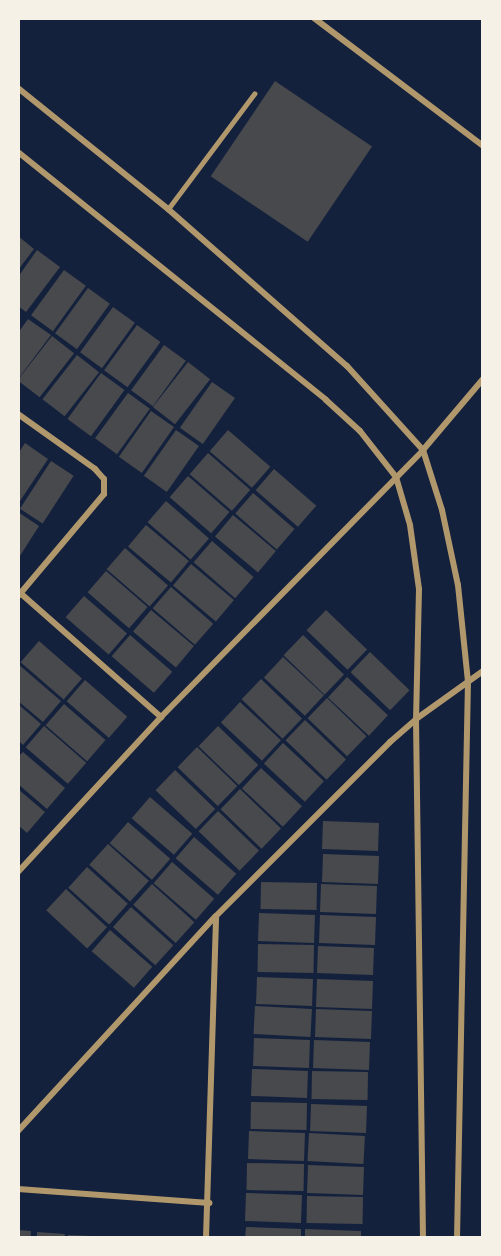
<!DOCTYPE html>
<style>
body{margin:0}
#map{position:relative;width:501px;height:1256px;overflow:hidden;background:#14213d;font-family:Poppins,sans-serif}
div>[style]{position:absolute}
.building>*{inset:0;background:#48494c;transform-origin:0 0}
.service>*{height:4.5px;margin:-2.25px;padding:0 2.25px;transform-origin:2.25px;border-radius:2.25px;background:#b1986c}
.minor>*{height:6px;margin:-3px;padding:0 3px;transform-origin:3px;border-radius:3px;background:#b1986c}
span{translate:-50% -50%;white-space:nowrap;text-align:center;line-height:1.15;-webkit-text-stroke:6px #f6f1e7;paint-order:stroke}
.frame{position:absolute;inset:0;border:20px solid #f6f1e7;pointer-events:none}
</style>
<div id="map">
<div class="building">
<i style="left:275px;top:81px;width:117px;height:115px;rotate:34deg"></i>
<i style="clip-path:polygon(18px 236px,34px 249px,18px 270px)"></i>
<i style="clip-path:polygon(37px 250px,60px 267px,26px 312px,18px 306px,18px 277px)"></i>
<i style="left:64px;top:270px;width:27px;height:56px;rotate:36deg"></i>
<i style="left:88px;top:288px;width:27px;height:56px;rotate:36deg"></i>
<i style="left:113px;top:307px;width:27px;height:56px;rotate:36deg"></i>
<i style="clip-path:polygon(28px 319px,51px 335px,18px 379px,18px 333px)"></i>
<i style="left:137px;top:325px;width:29px;height:56px;rotate:36deg"></i>
<i style="left:52px;top:336px;width:28px;height:56px;rotate:38deg"></i>
<i style="left:164px;top:345px;width:27px;height:56px;rotate:36deg"></i>
<i style="left:77px;top:355px;width:28px;height:56px;rotate:38deg"></i>
<i style="left:188px;top:362px;width:28px;height:57px;rotate:38deg"></i>
<i style="left:101px;top:373px;width:29px;height:57px;rotate:36deg"></i>
<i style="left:212px;top:382px;width:28px;height:56px;rotate:35deg"></i>
<i style="left:128px;top:393px;width:27px;height:56px;rotate:36deg"></i>
<i style="left:151px;top:411px;width:28px;height:56px;rotate:35deg"></i>
<i style="left:176px;top:430px;width:28px;height:56px;rotate:35deg"></i>
<i style="left:228px;top:430px;width:56px;height:28px;rotate:41deg"></i>
<i style="clip-path:polygon(25px 443px,48px 459px,18px 504px,18px 454px)"></i>
<i style="left:208px;top:453px;width:56px;height:28px;rotate:41deg"></i>
<i style="left:51px;top:461px;width:27px;height:57px;rotate:33deg"></i>
<i style="left:274px;top:469px;width:56px;height:28px;rotate:41deg"></i>
<i style="left:188px;top:476px;width:55px;height:28px;rotate:41deg"></i>
<i style="left:253px;top:493px;width:55px;height:27px;rotate:41deg"></i>
<i style="left:166px;top:501px;width:57px;height:28px;rotate:41deg"></i>
<i style="clip-path:polygon(18px 512px,39px 526px,18px 559px)"></i>
<i style="left:233px;top:515px;width:56px;height:28px;rotate:40deg"></i>
<i style="left:146px;top:525px;width:56px;height:28px;rotate:40deg"></i>
<i style="left:212px;top:541px;width:55px;height:28px;rotate:41deg"></i>
<i style="left:125px;top:548px;width:57px;height:28px;rotate:41deg"></i>
<i style="left:191px;top:564px;width:56px;height:28px;rotate:40deg"></i>
<i style="left:106px;top:571px;width:55px;height:28px;rotate:41deg"></i>
<i style="left:171px;top:587px;width:56px;height:28px;rotate:41deg"></i>
<i style="left:84px;top:596px;width:57px;height:28px;rotate:41deg"></i>
<i style="left:151px;top:610px;width:56px;height:28px;rotate:40deg"></i>
<i style="left:326px;top:610px;width:57px;height:28px;rotate:44deg"></i>
<i style="left:130px;top:635px;width:56px;height:28px;rotate:41deg"></i>
<i style="left:303px;top:635px;width:57px;height:28px;rotate:44deg"></i>
<i style="left:39px;top:641px;width:57px;height:28px;rotate:41deg"></i>
<i style="left:370px;top:652px;width:55px;height:28px;rotate:44deg"></i>
<i style="left:283px;top:657px;width:56px;height:28px;rotate:43deg"></i>
<i style="clip-path:polygon(18px 664px,61px 701px,43px 722px,18px 701px)"></i>
<i style="left:347px;top:677px;width:56px;height:28px;rotate:43deg"></i>
<i style="left:261px;top:679px;width:57px;height:28px;rotate:44deg"></i>
<i style="left:85px;top:680px;width:56px;height:28px;rotate:41deg"></i>
<i style="left:327px;top:698px;width:55px;height:28px;rotate:44deg"></i>
<i style="left:240px;top:702px;width:56px;height:28px;rotate:43deg"></i>
<i style="clip-path:polygon(18px 704px,41px 724px,23px 745px,18px 740px)"></i>
<i style="left:64px;top:704px;width:55px;height:28px;rotate:41deg"></i>
<i style="left:305px;top:720px;width:57px;height:28px;rotate:44deg"></i>
<i style="left:44px;top:726px;width:56px;height:28px;rotate:41deg"></i>
<i style="left:218px;top:726px;width:56px;height:28px;rotate:44deg"></i>
<i style="left:283px;top:743px;width:56px;height:28px;rotate:43deg"></i>
<i style="left:197px;top:747px;width:56px;height:28px;rotate:44deg"></i>
<i style="clip-path:polygon(23px 752px,65px 788px,47px 809px,18px 784px,18px 757px)"></i>
<i style="left:261px;top:768px;width:56px;height:28px;rotate:43deg"></i>
<i style="left:175px;top:770px;width:56px;height:28px;rotate:44deg"></i>
<i style="clip-path:polygon(18px 789px,45px 812px,27px 833px,18px 825px)"></i>
<i style="left:240px;top:789px;width:57px;height:28px;rotate:44deg"></i>
<i style="left:150px;top:797px;width:56px;height:28px;rotate:41deg"></i>
<i style="left:218px;top:811px;width:57px;height:28px;rotate:44deg"></i>
<i style="left:323px;top:821px;width:56px;height:28px;rotate:2deg"></i>
<i style="left:128px;top:822px;width:56px;height:28px;rotate:41deg"></i>
<i style="left:194px;top:837px;width:56px;height:28px;rotate:41deg"></i>
<i style="left:108px;top:844px;width:55px;height:28px;rotate:42deg"></i>
<i style="left:323px;top:854px;width:56px;height:28px;rotate:2deg"></i>
<i style="left:172px;top:862px;width:56px;height:28px;rotate:41deg"></i>
<i style="left:87px;top:867px;width:55px;height:28px;rotate:42deg"></i>
<i style="left:261px;top:882px;width:56px;height:27px;rotate:1deg"></i>
<i style="left:152px;top:884px;width:57px;height:28px;rotate:42deg"></i>
<i style="left:321px;top:884px;width:56px;height:28px;rotate:2deg"></i>
<i style="left:66px;top:889px;width:56px;height:29px;rotate:43deg"></i>
<i style="left:131px;top:907px;width:57px;height:27px;rotate:42deg"></i>
<i style="left:259px;top:913px;width:56px;height:28px;rotate:2deg"></i>
<i style="left:320px;top:915px;width:56px;height:28px;rotate:2deg"></i>
<i style="left:110px;top:930px;width:56px;height:28px;rotate:41deg"></i>
<i style="left:258px;top:944px;width:56px;height:28px;rotate:1deg"></i>
<i style="left:318px;top:946px;width:56px;height:27px;rotate:2deg"></i>
<i style="left:257px;top:977px;width:56px;height:27px;rotate:2deg"></i>
<i style="left:317px;top:979px;width:56px;height:28px;rotate:2deg"></i>
<i style="left:255px;top:1006px;width:57px;height:28px;rotate:3deg"></i>
<i style="left:316px;top:1009px;width:56px;height:28px;rotate:2deg"></i>
<i style="left:254px;top:1038px;width:56px;height:28px;rotate:2deg"></i>
<i style="left:314px;top:1040px;width:56px;height:28px;rotate:2deg"></i>
<i style="left:252px;top:1069px;width:56px;height:27px;rotate:2deg"></i>
<i style="left:312px;top:1071px;width:56px;height:28px;rotate:1deg"></i>
<i style="left:251px;top:1102px;width:56px;height:27px;rotate:1deg"></i>
<i style="left:311px;top:1104px;width:56px;height:27px;rotate:2deg"></i>
<i style="left:249px;top:1131px;width:56px;height:28px;rotate:2deg"></i>
<i style="left:309px;top:1133px;width:56px;height:28px;rotate:3deg"></i>
<i style="left:247px;top:1163px;width:57px;height:27px;rotate:1deg"></i>
<i style="left:308px;top:1165px;width:56px;height:28px;rotate:2deg"></i>
<i style="left:246px;top:1193px;width:56px;height:28px;rotate:2deg"></i>
<i style="left:307px;top:1196px;width:56px;height:27px;rotate:1deg"></i>
<i style="clip-path:polygon(246px 1227px,301px 1229px,301px 1238px,245px 1238px)"></i>
<i style="clip-path:polygon(305px 1229px,361px 1231px,361px 1238px,305px 1238px)"></i>
<i style="left:18px;top:1230px;width:13px;height:8px;rotate:4deg"></i>
<i style="clip-path:polygon(37px 1232px,65px 1234px,64px 1238px,37px 1238px)"></i>
<i style="clip-path:polygon(68px 1235px,92px 1236px,92px 1238px,67px 1238px)"></i>
</div>
<div class="service">
<i style="left:168px;top:209px;width:144px;rotate:-53.2deg"></i>
</div>
<div class="minor">
<i style="left:314px;top:18px;width:212px;rotate:37.1deg"></i>
<i style="left:18px;top:88px;width:193px;rotate:38.9deg"></i>
<i style="left:168px;top:209px;width:238px;rotate:41.3deg"></i>
<i style="left:347px;top:366px;width:113px;rotate:47.9deg"></i>
<i style="left:423px;top:450px;width:63px;rotate:72.4deg"></i>
<i style="left:442px;top:510px;width:77px;rotate:78deg"></i>
<i style="left:458px;top:585px;width:97px;rotate:84.1deg"></i>
<i style="left:468px;top:681px;width:557px;rotate:91.13deg"></i>
<i style="left:18px;top:152px;width:395px;rotate:38.8deg"></i>
<i style="left:326px;top:400px;width:46px;rotate:42.4deg"></i>
<i style="left:360px;top:431px;width:58px;rotate:52deg"></i>
<i style="left:396px;top:477px;width:50px;rotate:73.7deg"></i>
<i style="left:410px;top:525px;width:65px;rotate:82deg"></i>
<i style="left:419px;top:589px;width:130px;rotate:91.3deg"></i>
<i style="left:416px;top:719px;width:519px;rotate:89.23deg"></i>
<i style="left:18px;top:414px;width:95px;rotate:35.5deg"></i>
<i style="left:95px;top:469px;width:13px;rotate:48deg"></i>
<i style="left:104px;top:479px;width:15px;rotate:90deg"></i>
<i style="left:104px;top:494px;width:133px;rotate:130.1deg"></i>
<i style="left:18px;top:591px;width:191px;rotate:41.4deg"></i>
<i style="left:18px;top:872px;width:211px;rotate:-47.3deg"></i>
<i style="left:161px;top:717px;width:374px;rotate:-45.5deg"></i>
<i style="left:423px;top:450px;width:93px;rotate:-49.8deg"></i>
<i style="left:18px;top:1131px;width:292px;rotate:-47.4deg"></i>
<i style="left:216px;top:916px;width:246px;rotate:-45deg"></i>
<i style="left:390px;top:742px;width:35px;rotate:-41deg"></i>
<i style="left:416px;top:719px;width:82px;rotate:-35.6deg"></i>
<i style="left:18px;top:1189px;width:192px;rotate:4.2deg"></i>
<i style="left:206px;top:1238px;width:322px;rotate:-88.2deg"></i>
</div>
<div class="frame"></div>
</div>
